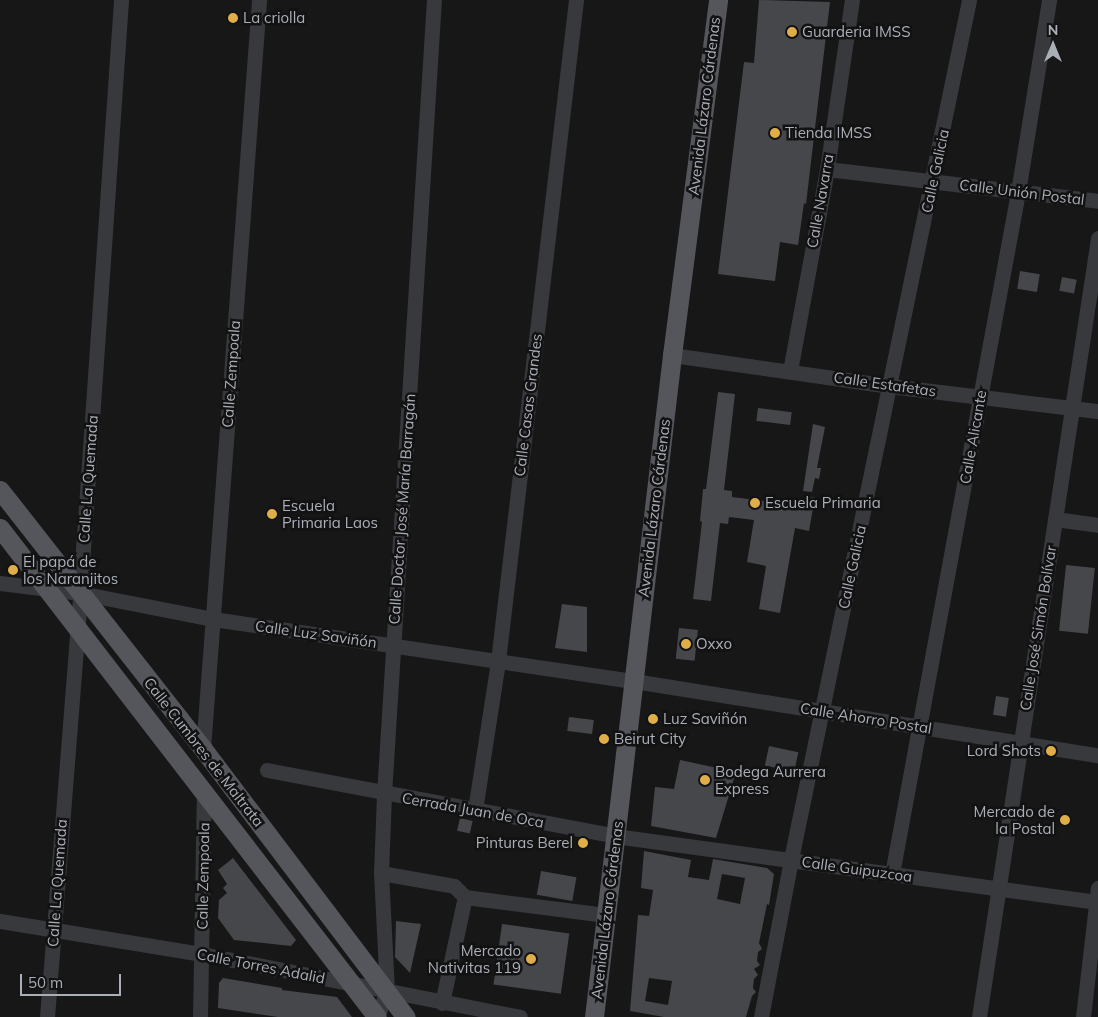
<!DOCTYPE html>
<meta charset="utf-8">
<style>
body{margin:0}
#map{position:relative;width:1098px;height:1017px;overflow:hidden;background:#171718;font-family:Mulish,sans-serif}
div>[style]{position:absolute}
.building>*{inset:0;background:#46474b;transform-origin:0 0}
.minor>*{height:15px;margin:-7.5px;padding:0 7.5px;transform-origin:7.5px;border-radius:7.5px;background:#38393d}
.major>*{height:19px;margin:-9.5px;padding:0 9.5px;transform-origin:9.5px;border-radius:9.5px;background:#54565c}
.dots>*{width:14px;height:14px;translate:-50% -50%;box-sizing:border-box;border:2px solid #121213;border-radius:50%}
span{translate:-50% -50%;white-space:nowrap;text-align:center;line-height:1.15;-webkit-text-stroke:5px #121213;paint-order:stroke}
.poi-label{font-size:15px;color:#aaaeb7}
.left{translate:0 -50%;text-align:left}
.right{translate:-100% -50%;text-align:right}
.street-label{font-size:15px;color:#aaaeb7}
.north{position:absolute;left:1028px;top:20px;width:50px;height:50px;-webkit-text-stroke:4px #121213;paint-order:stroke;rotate:0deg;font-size:14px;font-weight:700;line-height:20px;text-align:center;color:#aaaeb7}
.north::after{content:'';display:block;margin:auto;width:18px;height:22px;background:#aaaeb7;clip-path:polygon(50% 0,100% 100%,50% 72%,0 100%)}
.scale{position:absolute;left:20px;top:974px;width:101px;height:22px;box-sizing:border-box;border:2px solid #aaaeb7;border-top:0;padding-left:6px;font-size:15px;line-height:18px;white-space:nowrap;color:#aaaeb7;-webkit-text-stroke:4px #121213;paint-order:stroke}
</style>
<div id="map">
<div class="building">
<i style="clip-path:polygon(759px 0,830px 2px,806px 204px,804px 203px,798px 245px,780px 242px,775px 281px,718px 274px,744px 62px,754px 63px)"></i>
<i style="left:1020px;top:271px;width:20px;height:18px;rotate:9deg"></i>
<i style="left:1062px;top:277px;width:15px;height:14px;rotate:11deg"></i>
<i style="clip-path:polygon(718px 392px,735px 394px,724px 490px,732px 491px,732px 497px,765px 501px,815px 497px,809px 531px,795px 528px,780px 613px,759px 609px,766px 566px,747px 562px,754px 520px,729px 517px,728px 524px,720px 523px,711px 601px,693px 599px,702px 522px,700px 521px,703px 489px,706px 489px)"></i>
<i style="left:758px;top:408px;width:34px;height:13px;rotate:7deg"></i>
<i style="clip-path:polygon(813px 424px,825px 427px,817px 468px,821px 468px,819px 479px,815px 478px,812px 492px,803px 491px)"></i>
<i style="left:1066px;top:565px;width:29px;height:66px;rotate:6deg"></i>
<i style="clip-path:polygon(562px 604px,587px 607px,587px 652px,555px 648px)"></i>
<i style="left:679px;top:628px;width:19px;height:31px;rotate:6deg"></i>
<i style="left:996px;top:696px;width:13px;height:19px;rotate:9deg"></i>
<i style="left:569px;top:717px;width:25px;height:14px;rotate:7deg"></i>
<i style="left:769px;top:746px;width:30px;height:20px;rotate:12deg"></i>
<i style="clip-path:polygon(680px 760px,736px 772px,716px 838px,651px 826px,655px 787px,674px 789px)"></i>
<i style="left:460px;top:818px;width:13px;height:13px;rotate:13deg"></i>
<i style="clip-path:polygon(evenodd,644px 851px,691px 860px,688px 877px,709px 880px,713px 859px,767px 868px,774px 874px,769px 905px,767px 904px,759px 943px,762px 949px,758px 952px,757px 961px,760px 965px,754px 969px,758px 975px,754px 979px,753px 988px,756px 992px,752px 996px,746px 1017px,664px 1017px,630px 1011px,638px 915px,649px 916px,653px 890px,641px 888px,644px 851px,722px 874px,745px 878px,740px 904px,717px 899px,722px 874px,644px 851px,649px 978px,672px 981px,668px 1005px,645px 1001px,649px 978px)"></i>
<i style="clip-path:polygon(233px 858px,296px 940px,291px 946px,234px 940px,218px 918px,219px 900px,227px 893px,223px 888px,227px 884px,218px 870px)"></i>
<i style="left:541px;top:871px;width:36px;height:24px;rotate:10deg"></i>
<i style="clip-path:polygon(396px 921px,421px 924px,410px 973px,395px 957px)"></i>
<i style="left:502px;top:924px;width:68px;height:61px;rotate:8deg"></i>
<i style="clip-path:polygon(223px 978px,282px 988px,282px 990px,337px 997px,352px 1017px,278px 1017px,218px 1008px,219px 983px)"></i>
</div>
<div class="minor">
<i style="left:827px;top:169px;width:273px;rotate:6.7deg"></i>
<i style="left:672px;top:355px;width:220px;rotate:8.1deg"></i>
<i style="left:890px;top:386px;width:209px;rotate:6.9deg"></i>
<i style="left:790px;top:371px;width:205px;rotate:-79.6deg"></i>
<i style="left:827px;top:169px;width:171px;rotate:-81.6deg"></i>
<i style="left:1055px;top:519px;width:43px;rotate:7.9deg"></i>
<i style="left:0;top:583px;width:81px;rotate:7.1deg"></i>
<i style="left:80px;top:593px;width:136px;rotate:11.1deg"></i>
<i style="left:213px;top:619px;width:426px;rotate:8.4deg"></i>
<i style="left:634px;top:681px;width:470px;rotate:9.1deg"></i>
<i style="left:203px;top:749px;width:751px;rotate:-85.72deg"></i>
<i style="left:267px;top:770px;width:354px;rotate:10.7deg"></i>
<i style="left:615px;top:836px;width:487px;rotate:7.8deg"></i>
<i style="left:475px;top:810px;width:151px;rotate:-81.2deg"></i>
<i style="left:498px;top:661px;width:666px;rotate:-83.27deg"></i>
<i style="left:381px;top:873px;width:74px;rotate:10.1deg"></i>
<i style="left:454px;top:886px;width:16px;rotate:45deg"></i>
<i style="left:465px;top:897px;width:142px;rotate:7.3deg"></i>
<i style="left:892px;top:874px;width:694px;rotate:-79.53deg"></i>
<i style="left:1018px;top:192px;width:194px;rotate:-80.8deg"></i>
<i style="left:0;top:921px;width:205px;rotate:9.3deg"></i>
<i style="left:202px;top:954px;width:324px;rotate:11.2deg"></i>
<i style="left:442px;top:1003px;width:108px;rotate:-77.8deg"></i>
<i style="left:47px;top:1017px;width:425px;rotate:-85.5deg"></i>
<i style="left:80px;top:593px;width:594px;rotate:-86.04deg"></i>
<i style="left:200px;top:1017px;width:222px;rotate:-89deg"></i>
<i style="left:377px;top:1017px;width:28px;rotate:-69deg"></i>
<i style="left:387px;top:991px;width:118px;rotate:-92.9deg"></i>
<i style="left:381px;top:873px;width:79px;rotate:-87.8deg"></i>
<i style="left:384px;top:794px;width:796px;rotate:-86.4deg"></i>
<i style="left:761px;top:1017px;width:161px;rotate:-79.2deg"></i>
<i style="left:791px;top:859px;width:877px;rotate:-78.29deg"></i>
<i style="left:979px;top:1017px;width:788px;rotate:-81.31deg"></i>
<i style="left:1083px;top:1017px;width:130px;rotate:-83.4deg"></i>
</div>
<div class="major">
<i style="left:0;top:490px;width:329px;rotate:51.9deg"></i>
<i style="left:203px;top:749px;width:336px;rotate:52.9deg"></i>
<i style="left:0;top:528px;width:617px;rotate:52.37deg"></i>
<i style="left:594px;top:1017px;width:667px;rotate:-83.28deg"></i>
<i style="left:672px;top:355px;width:358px;rotate:-82.6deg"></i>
</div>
<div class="dots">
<i style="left:233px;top:18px;background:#dfae48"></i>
<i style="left:792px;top:32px;background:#dfae48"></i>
<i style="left:775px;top:133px;background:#dfae48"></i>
<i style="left:755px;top:503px;background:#dfae48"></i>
<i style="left:272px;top:514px;background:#dfae48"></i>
<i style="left:13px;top:570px;background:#dfae48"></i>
<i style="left:686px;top:644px;background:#dfae48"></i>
<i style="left:653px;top:719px;background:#dfae48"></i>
<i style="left:604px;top:739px;background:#dfae48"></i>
<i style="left:1051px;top:751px;background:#dfae48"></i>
<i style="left:705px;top:780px;background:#dfae48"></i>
<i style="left:1065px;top:820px;background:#dfae48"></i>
<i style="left:583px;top:843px;background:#dfae48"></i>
<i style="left:531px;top:959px;background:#dfae48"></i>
</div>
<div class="poi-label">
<span class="left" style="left:243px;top:18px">La criolla</span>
<span class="left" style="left:802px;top:32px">Guarderia IMSS</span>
<span class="left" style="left:785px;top:133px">Tienda IMSS</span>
<span class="left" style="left:765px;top:503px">Escuela Primaria</span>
<span class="left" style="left:282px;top:514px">Escuela<br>Primaria Laos</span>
<span class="left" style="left:23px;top:570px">El papá de<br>los Naranjitos</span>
<span class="left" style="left:696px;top:644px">Oxxo</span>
<span class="left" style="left:663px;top:719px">Luz Saviñón</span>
<span class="left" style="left:614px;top:739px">Beirut City</span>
<span class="right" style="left:1041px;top:751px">Lord Shots</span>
<span class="left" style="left:715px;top:780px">Bodega Aurrera<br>Express</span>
<span class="right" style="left:1055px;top:820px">Mercado de<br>la Postal</span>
<span class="right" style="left:573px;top:843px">Pinturas Berel</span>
<span class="right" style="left:521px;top:959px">Mercado<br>Nativitas 119</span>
</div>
<div class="street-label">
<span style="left:704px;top:106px;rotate:-83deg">Avenida Lázaro Cárdenas</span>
<span style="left:935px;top:171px;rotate:-78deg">Calle Galicia</span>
<span style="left:1022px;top:192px;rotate:7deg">Calle Unión Postal</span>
<span style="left:820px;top:201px;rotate:-80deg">Calle Navarra</span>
<span style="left:231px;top:374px;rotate:-86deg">Calle Zempoala</span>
<span style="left:885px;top:384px;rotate:8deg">Calle Estafetas</span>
<span style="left:528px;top:405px;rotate:-83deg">Calle Casas Grandes</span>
<span style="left:973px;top:437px;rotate:-80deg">Calle Alicante</span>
<span style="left:88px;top:479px;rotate:-86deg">Calle La Quemada</span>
<span style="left:654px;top:508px;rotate:-83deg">Avenida Lázaro Cárdenas</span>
<span style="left:402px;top:509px;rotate:-86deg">Calle Doctor José María Barragán</span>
<span style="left:852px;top:567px;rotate:-78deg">Calle Galicia</span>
<span style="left:1038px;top:628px;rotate:-81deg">Calle José Simón Bolívar</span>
<span style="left:316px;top:634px;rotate:8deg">Calle Luz Saviñón</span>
<span style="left:866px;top:718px;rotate:9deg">Calle Ahorro Postal</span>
<span style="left:204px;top:752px;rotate:52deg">Calle Cumbres de Maltrata</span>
<span style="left:473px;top:810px;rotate:10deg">Cerrada Juan de Oca</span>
<span style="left:857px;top:869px;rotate:8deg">Calle Guipuzcoa</span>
<span style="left:203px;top:876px;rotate:-89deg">Calle Zempoala</span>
<span style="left:57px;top:883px;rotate:-86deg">Calle La Quemada</span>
<span style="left:607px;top:910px;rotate:-83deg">Avenida Lázaro Cárdenas</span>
<span style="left:261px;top:966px;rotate:11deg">Calle Torres Adalid</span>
</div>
<div class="north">N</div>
<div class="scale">50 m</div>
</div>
